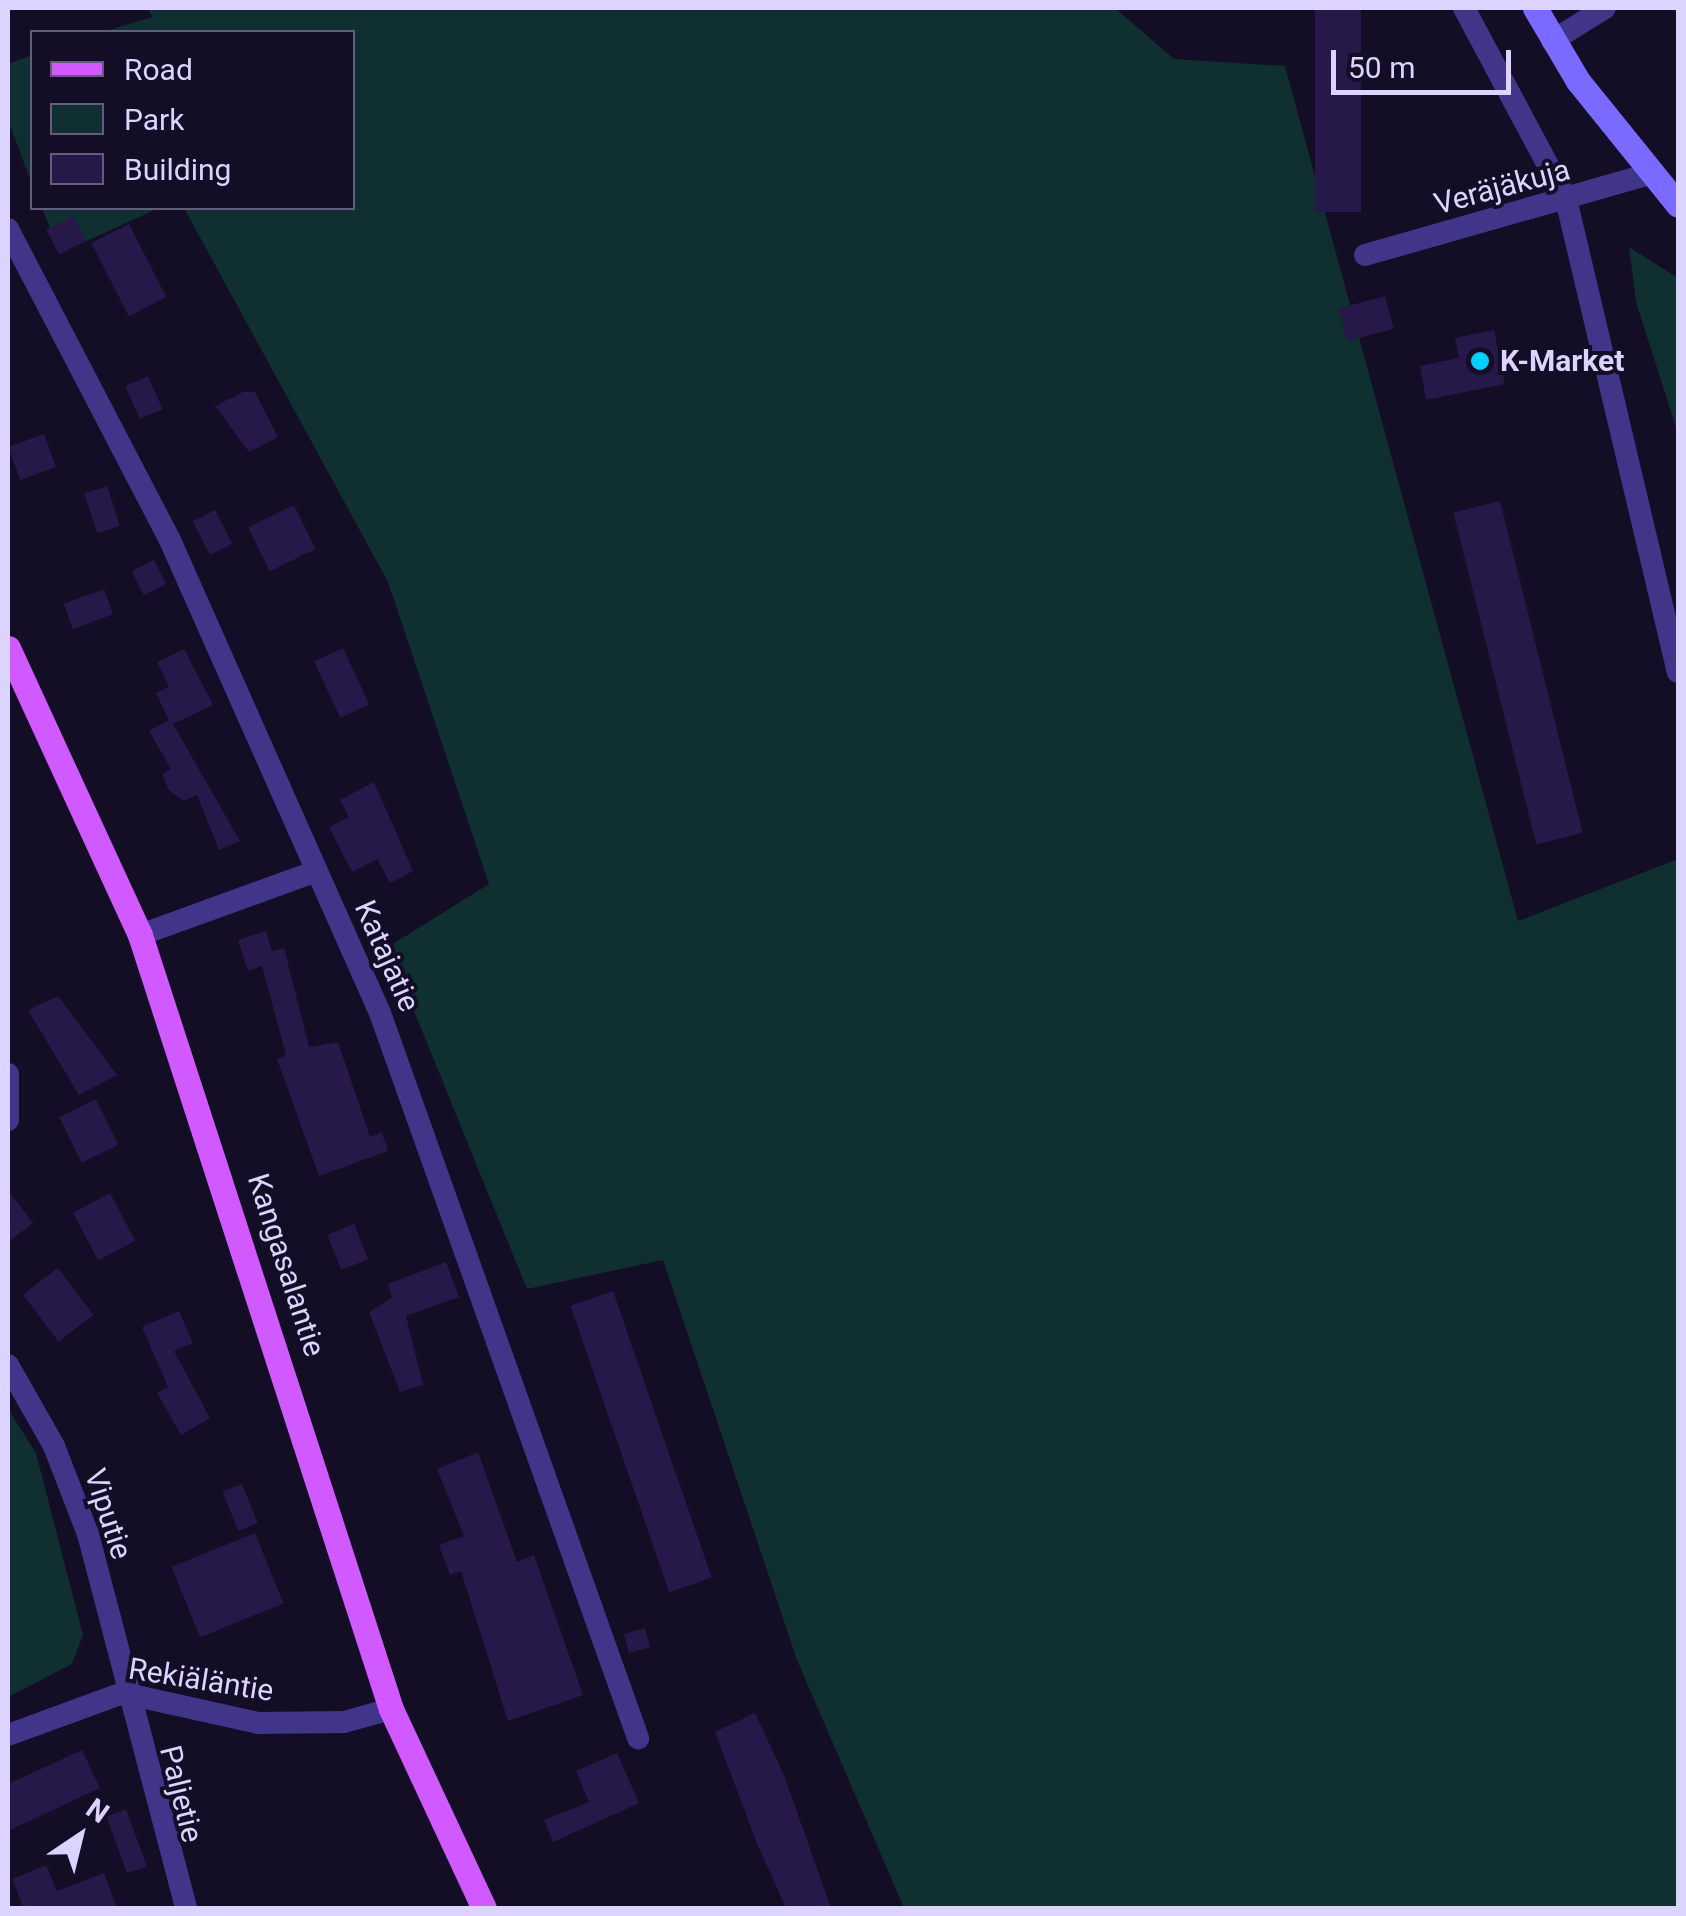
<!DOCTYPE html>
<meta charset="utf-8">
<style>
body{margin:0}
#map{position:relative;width:1686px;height:1916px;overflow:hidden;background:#140d26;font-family:Roboto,sans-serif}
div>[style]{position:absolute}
.green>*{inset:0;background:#102f31}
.building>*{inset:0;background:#261849;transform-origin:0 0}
.minor>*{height:22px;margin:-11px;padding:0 11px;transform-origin:11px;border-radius:11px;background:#403588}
.secondary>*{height:25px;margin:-12.5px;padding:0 12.5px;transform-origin:12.5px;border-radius:12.5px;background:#7b6aff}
.primary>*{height:25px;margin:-12.5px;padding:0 12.5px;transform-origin:12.5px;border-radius:12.5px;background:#d05aff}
.dots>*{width:28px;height:28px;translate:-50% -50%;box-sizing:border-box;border:5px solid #140d26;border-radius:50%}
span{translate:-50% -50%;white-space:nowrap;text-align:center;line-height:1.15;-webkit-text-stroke:8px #140d26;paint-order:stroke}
.street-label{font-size:30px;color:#dcd3ff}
.poi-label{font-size:30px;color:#dcd3ff;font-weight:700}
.left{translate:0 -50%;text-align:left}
.frame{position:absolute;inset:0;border:10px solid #dcd3ff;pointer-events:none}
.legend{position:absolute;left:30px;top:30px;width:325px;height:180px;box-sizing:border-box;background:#140d26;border:2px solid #645c7d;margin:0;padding:12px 18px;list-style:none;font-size:30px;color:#dcd3ff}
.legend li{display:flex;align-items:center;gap:20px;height:50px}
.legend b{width:50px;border:2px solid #645c7d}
.north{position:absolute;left:30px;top:1786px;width:100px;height:100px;-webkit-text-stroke:8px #140d26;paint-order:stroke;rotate:35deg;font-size:28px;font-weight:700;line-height:40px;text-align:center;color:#dcd3ff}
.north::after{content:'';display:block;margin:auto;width:35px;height:45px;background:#dcd3ff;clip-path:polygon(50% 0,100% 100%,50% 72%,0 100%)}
.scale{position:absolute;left:1331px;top:50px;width:180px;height:45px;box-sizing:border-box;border:5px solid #dcd3ff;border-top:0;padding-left:12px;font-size:30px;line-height:35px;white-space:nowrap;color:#dcd3ff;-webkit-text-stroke:8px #140d26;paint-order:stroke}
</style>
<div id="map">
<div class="green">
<i style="clip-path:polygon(148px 8px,1115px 8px,1174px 59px,1285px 66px,1518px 921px,1678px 859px,1678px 1908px,904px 1908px,797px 1660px,663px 1260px,527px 1289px,388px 947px,489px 884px,388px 582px,184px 208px,352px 208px,352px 32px,103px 32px,152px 17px)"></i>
<i style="clip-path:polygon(32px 55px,32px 184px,8px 120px,8px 64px)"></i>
<i style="clip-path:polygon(42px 208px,159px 208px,60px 253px)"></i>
<i style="clip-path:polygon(1629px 247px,1678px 278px,1678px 434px,1636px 302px)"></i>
<i style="clip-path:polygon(8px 1409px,36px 1453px,83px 1635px,72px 1664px,8px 1697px)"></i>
</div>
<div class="building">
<i style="left:1315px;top:8px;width:46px;height:204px"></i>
<i style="left:73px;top:216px;width:28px;height:30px;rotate:63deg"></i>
<i style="left:129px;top:224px;width:82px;height:42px;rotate:63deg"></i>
<i style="left:1385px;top:296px;width:34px;height:48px;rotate:75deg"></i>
<i style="clip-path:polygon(1494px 330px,1505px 384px,1426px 400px,1420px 366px,1459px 358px,1455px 338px)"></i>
<i style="left:148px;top:376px;width:36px;height:25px;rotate:66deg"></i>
<i style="clip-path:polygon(243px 392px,255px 392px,278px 437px,249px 452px,215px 406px)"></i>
<i style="left:44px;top:434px;width:35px;height:38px;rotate:70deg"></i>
<i style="left:107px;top:486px;width:42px;height:24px;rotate:72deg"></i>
<i style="left:1500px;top:501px;width:342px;height:48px;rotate:76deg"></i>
<i style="left:294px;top:505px;width:49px;height:51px;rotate:64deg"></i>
<i style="left:215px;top:510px;width:38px;height:25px;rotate:63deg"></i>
<i style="left:154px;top:560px;width:27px;height:25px;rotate:63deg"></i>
<i style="left:104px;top:589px;width:27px;height:43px;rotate:70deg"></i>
<i style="left:343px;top:648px;width:62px;height:32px;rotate:65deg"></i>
<i style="clip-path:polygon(184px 649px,213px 705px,173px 724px,240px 841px,219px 850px,197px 795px,183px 801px,169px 790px,162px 774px,171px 769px,149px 731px,169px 720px,156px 693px,169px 687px,157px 662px)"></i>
<i style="clip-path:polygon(374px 782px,413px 871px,390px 883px,377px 859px,352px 872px,329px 827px,349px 817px,340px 800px)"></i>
<i style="clip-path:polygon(266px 931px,272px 951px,284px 948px,309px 1047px,338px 1042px,370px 1137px,382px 1132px,388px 1151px,319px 1176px,277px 1059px,286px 1055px,262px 966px,248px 971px,238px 940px)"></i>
<i style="clip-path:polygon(58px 996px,117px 1075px,79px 1095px,28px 1010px)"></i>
<i style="left:96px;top:1099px;width:51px;height:41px;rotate:64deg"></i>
<i style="clip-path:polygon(8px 1190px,33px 1223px,8px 1242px)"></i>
<i style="left:110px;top:1193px;width:54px;height:42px;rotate:62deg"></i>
<i style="left:354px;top:1224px;width:38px;height:29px;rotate:68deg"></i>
<i style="clip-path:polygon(446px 1262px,459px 1297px,406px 1316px,423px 1385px,400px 1392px,369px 1312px,392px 1298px,388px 1284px)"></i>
<i style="left:58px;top:1268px;width:59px;height:44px;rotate:53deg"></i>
<i style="left:613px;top:1291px;width:303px;height:45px;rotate:71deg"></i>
<i style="clip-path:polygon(179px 1311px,193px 1343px,174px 1351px,210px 1418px,181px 1435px,157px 1393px,168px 1387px,142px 1327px)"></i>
<i style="clip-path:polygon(478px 1452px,517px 1562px,534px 1555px,583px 1695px,508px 1721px,461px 1571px,450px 1575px,439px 1545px,464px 1536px,437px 1469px)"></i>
<i style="left:242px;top:1484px;width:42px;height:21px;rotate:68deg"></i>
<i style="left:255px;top:1533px;width:76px;height:90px;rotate:68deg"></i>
<i style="left:645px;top:1628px;width:20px;height:22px;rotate:75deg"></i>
<i style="clip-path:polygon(755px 1713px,784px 1775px,831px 1908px,786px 1908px,758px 1846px,715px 1732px)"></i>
<i style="clip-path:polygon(82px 1750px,100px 1788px,8px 1831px,8px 1784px)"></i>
<i style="clip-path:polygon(617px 1753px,639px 1803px,553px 1842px,544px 1820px,589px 1802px,576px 1771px)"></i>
<i style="left:126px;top:1809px;width:61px;height:21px;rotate:70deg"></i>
<i style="clip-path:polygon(46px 1865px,57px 1891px,104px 1873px,117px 1908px,16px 1908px,22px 1904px,12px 1879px)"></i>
</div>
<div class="minor">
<i style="left:1464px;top:8px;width:217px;rotate:61.9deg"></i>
<i style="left:1566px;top:199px;width:486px;rotate:76.7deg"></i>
<i style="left:1552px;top:41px;width:62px;rotate:-31.9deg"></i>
<i style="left:8px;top:229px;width:348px;rotate:62.5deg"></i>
<i style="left:169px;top:538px;width:520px;rotate:66.05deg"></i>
<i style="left:380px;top:1013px;width:770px;rotate:70.41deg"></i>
<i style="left:1365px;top:255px;width:298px;rotate:-15.9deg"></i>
<i style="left:140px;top:935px;width:188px;rotate:-19.9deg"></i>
<i style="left:8px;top:1074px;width:46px;rotate:90deg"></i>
<i style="left:8px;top:1365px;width:93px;rotate:60.4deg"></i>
<i style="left:54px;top:1446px;width:94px;rotate:68.9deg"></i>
<i style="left:88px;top:1534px;width:387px;rotate:75.3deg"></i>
<i style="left:8px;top:1735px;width:122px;rotate:-20.1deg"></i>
<i style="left:123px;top:1693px;width:138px;rotate:12.5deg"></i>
<i style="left:258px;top:1723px;width:86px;rotate:-0.7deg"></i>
<i style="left:344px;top:1722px;width:49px;rotate:-15.5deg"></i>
</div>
<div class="secondary">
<i style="left:1535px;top:8px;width:85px;rotate:59.5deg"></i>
<i style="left:1578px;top:81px;width:159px;rotate:51.1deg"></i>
</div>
<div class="primary">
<i style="left:8px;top:648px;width:316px;rotate:65.3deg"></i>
<i style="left:140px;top:935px;width:814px;rotate:72.03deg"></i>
<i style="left:391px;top:1709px;width:220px;rotate:65deg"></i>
</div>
<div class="dots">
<i style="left:1480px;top:361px;background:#00cefe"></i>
</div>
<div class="street-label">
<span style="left:1502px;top:187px;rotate:-15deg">Veräjäkuja</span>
<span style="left:387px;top:956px;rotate:66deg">Katajatie</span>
<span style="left:286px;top:1265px;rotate:72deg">Kangasalantie</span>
<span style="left:108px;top:1514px;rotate:72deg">Viputie</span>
<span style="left:201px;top:1680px;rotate:9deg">Rekiäläntie</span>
<span style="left:181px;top:1794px;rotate:76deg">Paljetie</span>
</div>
<div class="poi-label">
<span class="left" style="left:1500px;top:361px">K-Market</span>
</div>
<div class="frame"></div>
<ul class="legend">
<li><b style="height:12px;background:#d05aff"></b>Road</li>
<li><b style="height:28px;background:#102f31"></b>Park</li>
<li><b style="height:28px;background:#261849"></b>Building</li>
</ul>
<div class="north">N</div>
<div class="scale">50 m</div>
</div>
